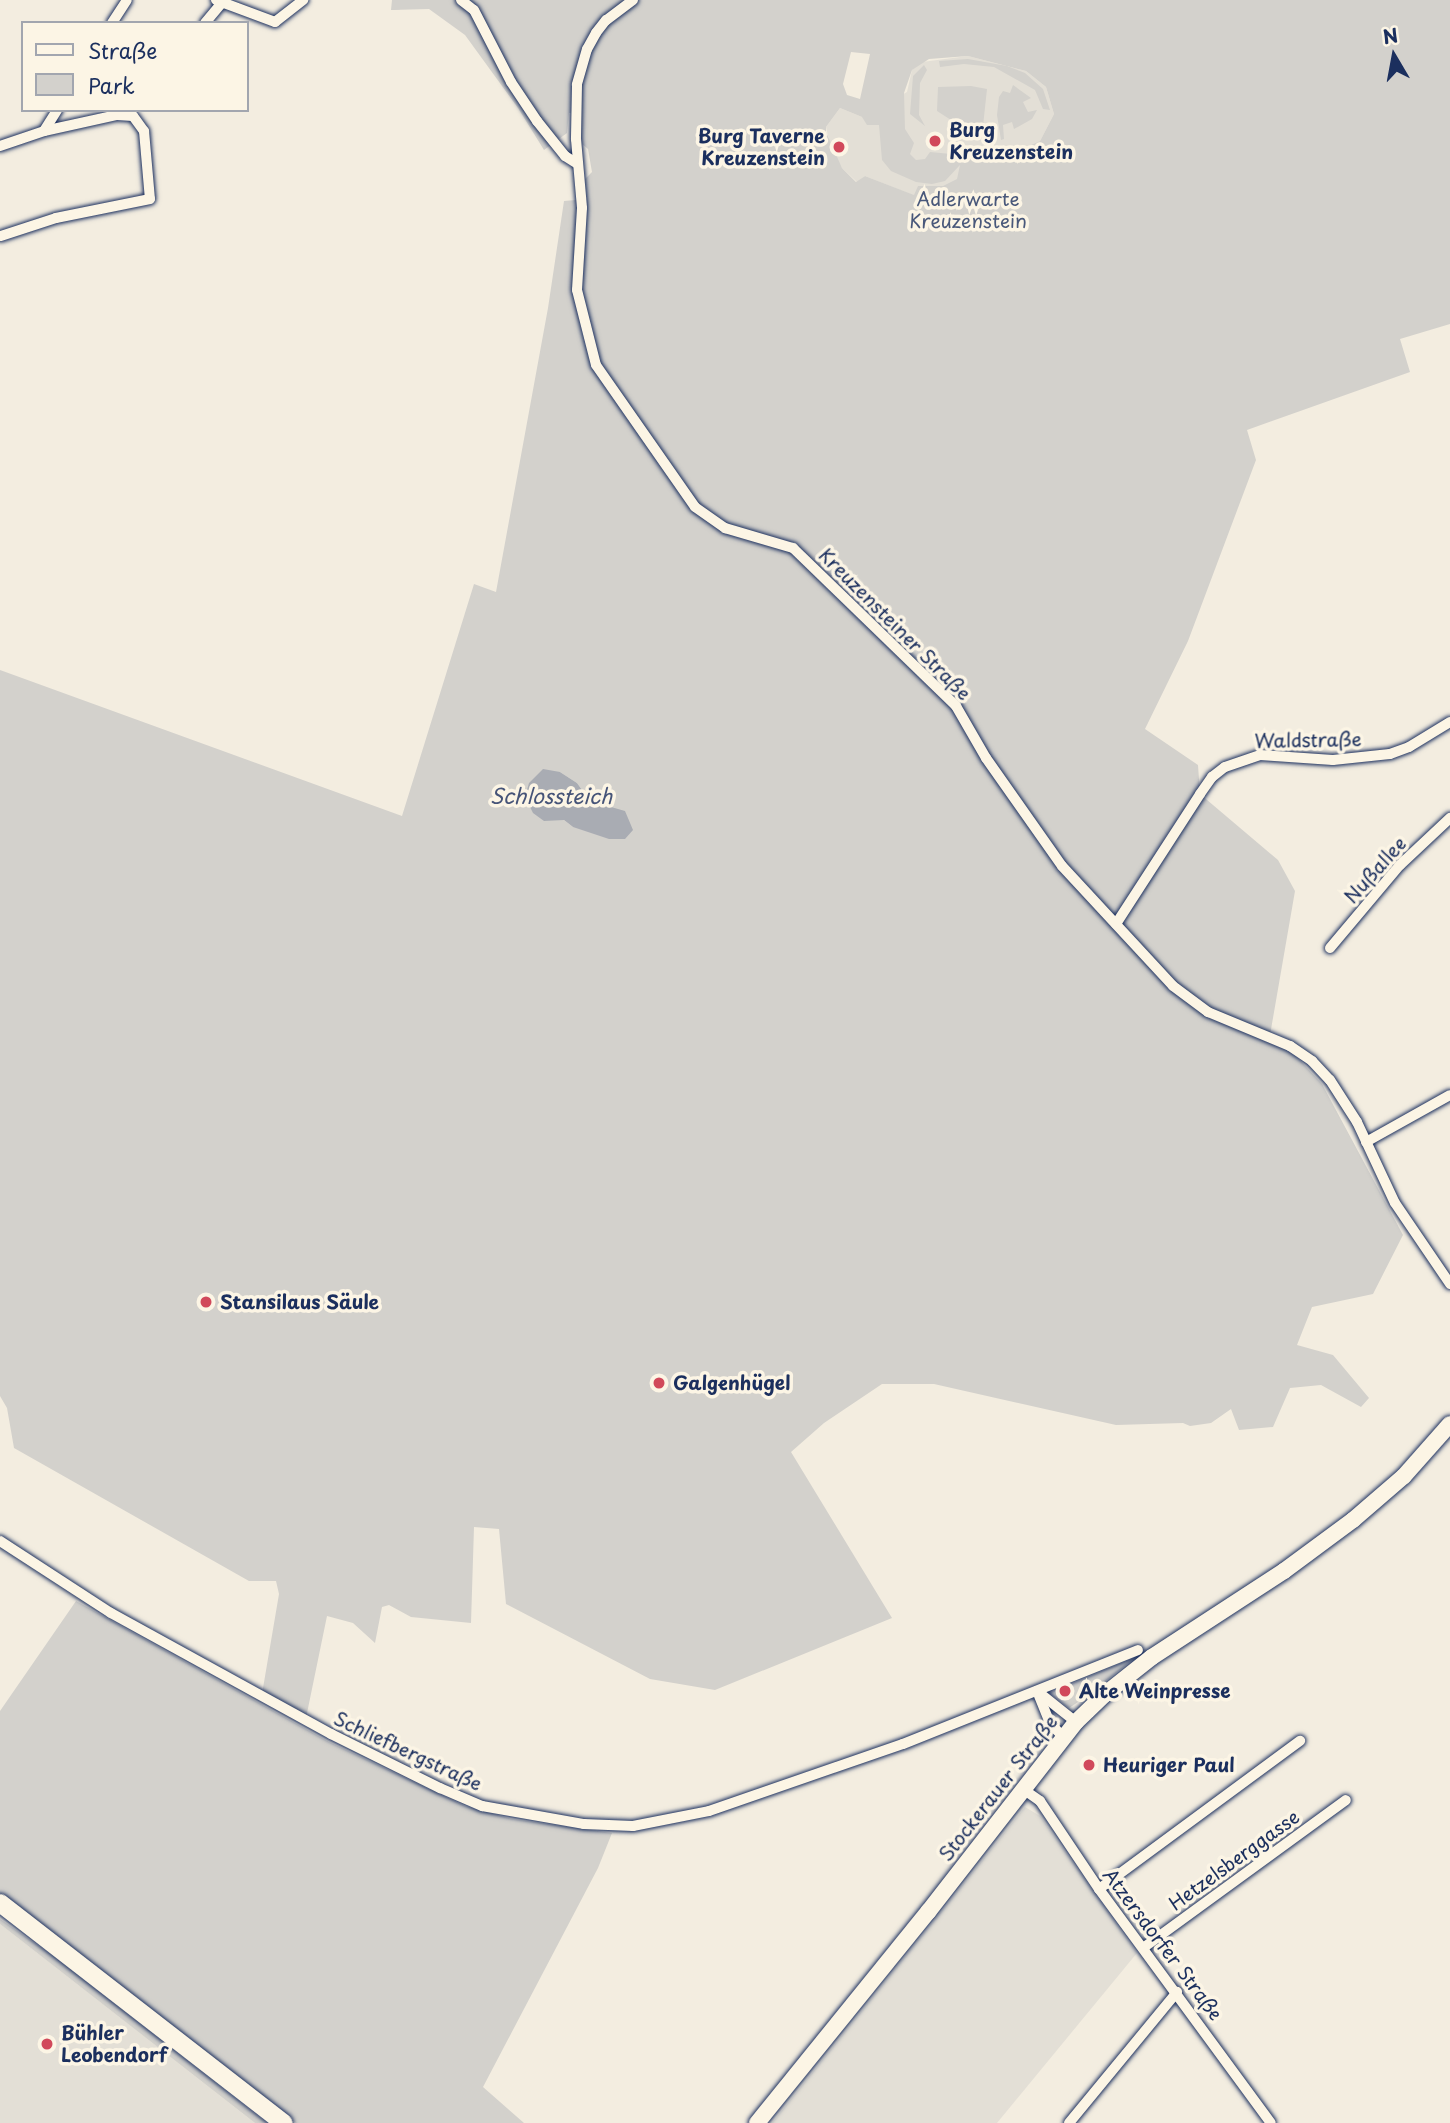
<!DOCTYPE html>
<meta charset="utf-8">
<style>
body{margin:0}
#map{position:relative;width:1450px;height:2123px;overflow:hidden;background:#f3ede0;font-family:"Playpen Sans",sans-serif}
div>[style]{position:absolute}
.built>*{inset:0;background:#e3dfd6}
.green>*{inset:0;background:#d3d1cc}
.water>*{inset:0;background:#a9acb3}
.roads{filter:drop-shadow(0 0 2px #1b2f5e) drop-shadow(0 0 2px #1b2f5e)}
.street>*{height:10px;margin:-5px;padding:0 5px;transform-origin:5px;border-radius:5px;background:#fcf5e5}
.secondary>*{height:16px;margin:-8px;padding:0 8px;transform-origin:8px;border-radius:8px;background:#fcf5e5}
.primary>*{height:18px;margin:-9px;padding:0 9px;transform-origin:9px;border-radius:9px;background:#fcf5e5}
.dots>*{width:19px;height:19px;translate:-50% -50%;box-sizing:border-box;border:4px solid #fcf5e5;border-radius:50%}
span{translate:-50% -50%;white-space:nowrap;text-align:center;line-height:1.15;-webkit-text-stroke:7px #fcf5e5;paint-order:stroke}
.poi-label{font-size:19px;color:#1b2f5e;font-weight:700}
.left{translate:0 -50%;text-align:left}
.right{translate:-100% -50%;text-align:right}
.park-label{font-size:19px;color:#49587a}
.street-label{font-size:19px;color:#1b2f5e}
.water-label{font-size:21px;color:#465478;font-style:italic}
.legend{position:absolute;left:21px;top:21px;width:228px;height:91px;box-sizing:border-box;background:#fcf5e5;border:2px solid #a2a6af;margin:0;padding:9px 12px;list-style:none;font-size:21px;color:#1b2f5e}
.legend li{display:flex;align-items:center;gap:14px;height:35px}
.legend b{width:35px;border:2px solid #a2a6af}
.north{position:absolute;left:1359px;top:21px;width:70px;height:70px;-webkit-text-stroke:5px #fcf5e5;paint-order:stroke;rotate:350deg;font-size:19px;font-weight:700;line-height:28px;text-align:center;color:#1b2f5e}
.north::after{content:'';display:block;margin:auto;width:24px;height:32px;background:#1b2f5e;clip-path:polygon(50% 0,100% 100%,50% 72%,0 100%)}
</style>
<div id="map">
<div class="built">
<i style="clip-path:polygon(968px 56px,1026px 71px,1046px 87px,1054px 114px,1040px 141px,1033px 145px,1000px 157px,964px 155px,958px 179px,1069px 192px,913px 195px,865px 176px,857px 182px,842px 168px,831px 149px,826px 127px,840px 108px,862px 117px,907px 92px,912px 70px,922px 62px)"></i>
<i style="clip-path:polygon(1025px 1807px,1040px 1816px,1137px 1953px,997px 2123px,772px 2123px)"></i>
<i style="clip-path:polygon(0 1924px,255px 2123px,0 2123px)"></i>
</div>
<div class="green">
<i style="clip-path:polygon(evenodd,392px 0,1450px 0,1450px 324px,1400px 339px,1410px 372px,1247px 430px,1256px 460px,1188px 641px,1145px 729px,1198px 765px,1200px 794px,1278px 860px,1295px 891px,1269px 1041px,1294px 1054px,1322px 1084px,1403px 1235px,1373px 1294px,1312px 1307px,1297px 1345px,1333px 1355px,1369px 1398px,1361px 1407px,1321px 1385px,1290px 1388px,1273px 1427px,1239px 1430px,1231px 1409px,1211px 1423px,1190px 1426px,1183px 1423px,1116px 1425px,934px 1384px,882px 1384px,824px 1423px,791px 1452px,892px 1618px,715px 1690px,650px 1679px,506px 1604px,499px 1529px,474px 1527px,471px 1623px,411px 1617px,389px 1605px,382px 1607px,375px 1643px,353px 1623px,327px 1616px,306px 1718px,262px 1694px,279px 1594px,276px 1581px,249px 1581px,14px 1448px,7px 1408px,0 1396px,0 670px,402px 816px,474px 584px,496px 592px,548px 308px,564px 201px,587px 199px,585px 179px,592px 172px,588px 149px,582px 144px,580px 112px,569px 113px,567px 133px,544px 150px,518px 108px,465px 35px,429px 9px,391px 10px,392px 0,851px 52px,870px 54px,860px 99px,847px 95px,843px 84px,851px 52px,392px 0,968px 56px,1026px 71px,1046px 87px,1054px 114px,1040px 141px,1012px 154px,982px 157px,930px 152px,925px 159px,916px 160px,910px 154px,914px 143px,905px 129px,904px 93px,912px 70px,929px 59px,968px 56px,392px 0,840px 108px,862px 117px,867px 125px,879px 125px,882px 160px,891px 171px,916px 182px,932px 184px,945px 181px,960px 165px,957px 179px,943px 186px,918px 186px,914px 195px,865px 176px,856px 182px,842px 168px,826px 132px,826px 127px,840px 108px,392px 0,560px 772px,577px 783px,590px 801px,573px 827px,564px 820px,560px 772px)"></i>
<i style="clip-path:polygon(968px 59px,1007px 66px,1025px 73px,1043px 89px,1050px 110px,1043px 109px,1035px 90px,994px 67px,964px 64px,940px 67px,939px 61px)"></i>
<i style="clip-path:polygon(924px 65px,927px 70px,920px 83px,919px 115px,925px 126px,910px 114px,913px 76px)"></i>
<i style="clip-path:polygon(1013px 85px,1031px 98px,1023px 102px,1028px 112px,1037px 110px,1032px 119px,1014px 129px,1012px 122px,1003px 125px,1004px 139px,1001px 140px,997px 115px,999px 97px,1003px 91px,1010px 93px)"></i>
<i style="clip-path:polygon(971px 86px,987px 89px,983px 126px,951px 120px,937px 111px,938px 87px)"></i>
<i style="clip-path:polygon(76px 1601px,329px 1742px,465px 1806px,512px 1819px,612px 1833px,598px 1868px,483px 2087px,524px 2123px,296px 2123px,0 1893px,0 1711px)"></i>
<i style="clip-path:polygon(1136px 1657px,1093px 1691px,1086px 1689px,1087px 1696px,1069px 1708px,1049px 1693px)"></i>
<i style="clip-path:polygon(0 1919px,56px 1958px,267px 2123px,255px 2123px,0 1924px)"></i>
</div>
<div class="water">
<i style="clip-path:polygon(543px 769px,560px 772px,577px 783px,590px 801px,625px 811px,633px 830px,625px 839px,609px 839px,573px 827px,564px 820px,544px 821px,533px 813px,525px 797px,529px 783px)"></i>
</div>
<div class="roads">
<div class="street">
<i style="left:216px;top:0;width:63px;rotate:20.4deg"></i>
<i style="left:275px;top:22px;width:36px;rotate:-38deg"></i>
<i style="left:461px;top:0;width:16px;rotate:38deg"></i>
<i style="left:474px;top:10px;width:81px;rotate:62.8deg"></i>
<i style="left:511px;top:82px;width:47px;rotate:56.3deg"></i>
<i style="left:537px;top:121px;width:45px;rotate:51.3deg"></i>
<i style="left:565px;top:156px;width:15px;rotate:32deg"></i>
<i style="left:633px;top:0;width:34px;rotate:143deg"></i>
<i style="left:606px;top:20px;width:16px;rotate:128deg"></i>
<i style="left:596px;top:33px;width:18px;rotate:119deg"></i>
<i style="left:587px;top:49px;width:37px;rotate:106deg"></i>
<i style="left:577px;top:85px;width:54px;rotate:91.1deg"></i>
<i style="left:576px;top:139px;width:69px;rotate:85deg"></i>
<i style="left:582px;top:208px;width:82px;rotate:93.5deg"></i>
<i style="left:577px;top:290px;width:77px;rotate:75.8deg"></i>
<i style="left:596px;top:365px;width:173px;rotate:55.1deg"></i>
<i style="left:695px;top:507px;width:37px;rotate:35deg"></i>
<i style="left:725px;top:528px;width:71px;rotate:16.4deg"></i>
<i style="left:793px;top:548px;width:227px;rotate:44.1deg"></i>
<i style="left:956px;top:706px;width:60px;rotate:60deg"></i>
<i style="left:986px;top:758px;width:132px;rotate:54.9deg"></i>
<i style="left:1062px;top:866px;width:163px;rotate:47.2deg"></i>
<i style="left:1173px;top:986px;width:44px;rotate:36.6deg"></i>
<i style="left:1208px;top:1012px;width:89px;rotate:22.5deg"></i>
<i style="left:1290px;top:1046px;width:27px;rotate:34deg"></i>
<i style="left:1312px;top:1061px;width:26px;rotate:47deg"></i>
<i style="left:1330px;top:1080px;width:50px;rotate:57.3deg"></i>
<i style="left:1357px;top:1122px;width:89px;rotate:64.9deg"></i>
<i style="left:1395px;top:1203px;width:98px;rotate:55.8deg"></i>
<i style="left:112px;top:23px;width:27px;rotate:-57deg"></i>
<i style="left:205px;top:23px;width:26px;rotate:-50deg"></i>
<i style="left:44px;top:131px;width:25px;rotate:-58deg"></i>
<i style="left:0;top:146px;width:46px;rotate:-18.8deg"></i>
<i style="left:44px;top:131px;width:75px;rotate:-12.4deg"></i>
<i style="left:117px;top:115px;width:16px;rotate:4deg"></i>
<i style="left:133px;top:116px;width:19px;rotate:54deg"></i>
<i style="left:144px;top:131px;width:68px;rotate:85deg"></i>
<i style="left:150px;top:199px;width:96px;rotate:168.6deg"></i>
<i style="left:56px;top:218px;width:58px;rotate:161.9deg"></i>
<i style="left:1116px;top:924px;width:155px;rotate:-57.1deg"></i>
<i style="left:1200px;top:794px;width:21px;rotate:-55deg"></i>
<i style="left:1212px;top:777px;width:16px;rotate:-38deg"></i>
<i style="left:1225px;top:767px;width:37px;rotate:-19deg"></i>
<i style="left:1260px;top:755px;width:73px;rotate:3.9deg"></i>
<i style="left:1333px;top:760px;width:57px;rotate:-6deg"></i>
<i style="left:1390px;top:754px;width:20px;rotate:-20deg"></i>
<i style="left:1409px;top:747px;width:48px;rotate:-31.4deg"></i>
<i style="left:1330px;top:948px;width:109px;rotate:-49.9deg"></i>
<i style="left:1400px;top:865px;width:69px;rotate:-43.2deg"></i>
<i style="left:1366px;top:1142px;width:96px;rotate:-29.2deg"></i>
<i style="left:0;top:1541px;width:132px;rotate:33deg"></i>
<i style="left:111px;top:1613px;width:251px;rotate:28.8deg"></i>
<i style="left:331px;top:1734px;width:122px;rotate:26.4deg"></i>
<i style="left:440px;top:1788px;width:46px;rotate:23.2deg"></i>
<i style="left:482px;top:1806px;width:104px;rotate:10deg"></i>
<i style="left:584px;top:1824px;width:49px;rotate:2.3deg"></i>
<i style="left:633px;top:1826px;width:77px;rotate:-11.2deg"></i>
<i style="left:709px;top:1811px;width:205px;rotate:-19.1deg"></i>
<i style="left:903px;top:1744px;width:253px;rotate:-21.8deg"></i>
<i style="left:1037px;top:1691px;width:35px;rotate:68deg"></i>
<i style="left:1050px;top:1723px;width:21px;rotate:47deg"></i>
<i style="left:1037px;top:1691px;width:50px;rotate:38.5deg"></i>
<i style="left:1023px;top:1789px;width:21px;rotate:35deg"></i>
<i style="left:1040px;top:1801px;width:106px;rotate:56.2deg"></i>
<i style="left:1099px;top:1889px;width:290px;rotate:53.7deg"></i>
<i style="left:1099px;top:1889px;width:250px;rotate:-36.4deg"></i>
<i style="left:1143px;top:1948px;width:251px;rotate:-36.1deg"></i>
<i style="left:1069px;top:2123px;width:170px;rotate:-50.5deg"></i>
</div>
<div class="secondary">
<i style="left:757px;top:2123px;width:272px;rotate:-51deg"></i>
<i style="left:928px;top:1912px;width:241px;rotate:-52.1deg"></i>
<i style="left:1076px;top:1722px;width:39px;rotate:-44deg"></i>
<i style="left:1104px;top:1695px;width:61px;rotate:-38.4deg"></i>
<i style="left:1152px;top:1657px;width:158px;rotate:-33.1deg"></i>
<i style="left:1284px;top:1571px;width:86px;rotate:-36.5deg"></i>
<i style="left:1353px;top:1520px;width:67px;rotate:-40.8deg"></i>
<i style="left:1404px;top:1476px;width:69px;rotate:-48.5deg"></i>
</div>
<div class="primary">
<i style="left:0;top:1903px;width:359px;rotate:37.8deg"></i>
</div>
</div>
<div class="dots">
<i style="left:935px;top:141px;background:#d1495b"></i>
<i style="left:839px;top:147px;background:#d1495b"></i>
<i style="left:206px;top:1302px;background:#d1495b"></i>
<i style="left:659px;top:1383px;background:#d1495b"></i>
<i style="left:1065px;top:1691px;background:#d1495b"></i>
<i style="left:1089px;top:1765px;background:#d1495b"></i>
<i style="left:47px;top:2044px;background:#d1495b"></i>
</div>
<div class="poi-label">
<span class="left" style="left:949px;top:141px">Burg<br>Kreuzenstein</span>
<span class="right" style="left:825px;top:147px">Burg Taverne<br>Kreuzenstein</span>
<span class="left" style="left:220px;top:1302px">Stansilaus Säule</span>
<span class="left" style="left:673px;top:1383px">Galgenhügel</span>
<span class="left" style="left:1079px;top:1691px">Alte Weinpresse</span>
<span class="left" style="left:1103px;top:1765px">Heuriger Paul</span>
<span class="left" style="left:61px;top:2044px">Bühler<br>Leobendorf</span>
</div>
<div class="park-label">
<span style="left:968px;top:210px">Adlerwarte<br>Kreuzenstein</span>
</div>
<div class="street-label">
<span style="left:895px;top:624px;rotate:45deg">Kreuzensteiner Straße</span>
<span style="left:1308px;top:740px;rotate:-1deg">Waldstraße</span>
<span style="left:1375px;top:870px;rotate:-48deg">Nußallee</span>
<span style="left:408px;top:1751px;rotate:25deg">Schliefbergstraße</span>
<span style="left:998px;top:1788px;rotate:-52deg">Stockerauer Straße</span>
<span style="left:1234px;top:1860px;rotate:-36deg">Hetzelsberggasse</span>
<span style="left:1163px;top:1944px;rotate:53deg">Atzersdorfer Straße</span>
</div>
<div class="water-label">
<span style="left:551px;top:795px">Schlossteich</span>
</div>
<ul class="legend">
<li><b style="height:9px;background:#fcf5e5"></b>Straße</li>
<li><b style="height:19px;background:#d3d1cc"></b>Park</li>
</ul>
<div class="north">N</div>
</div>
